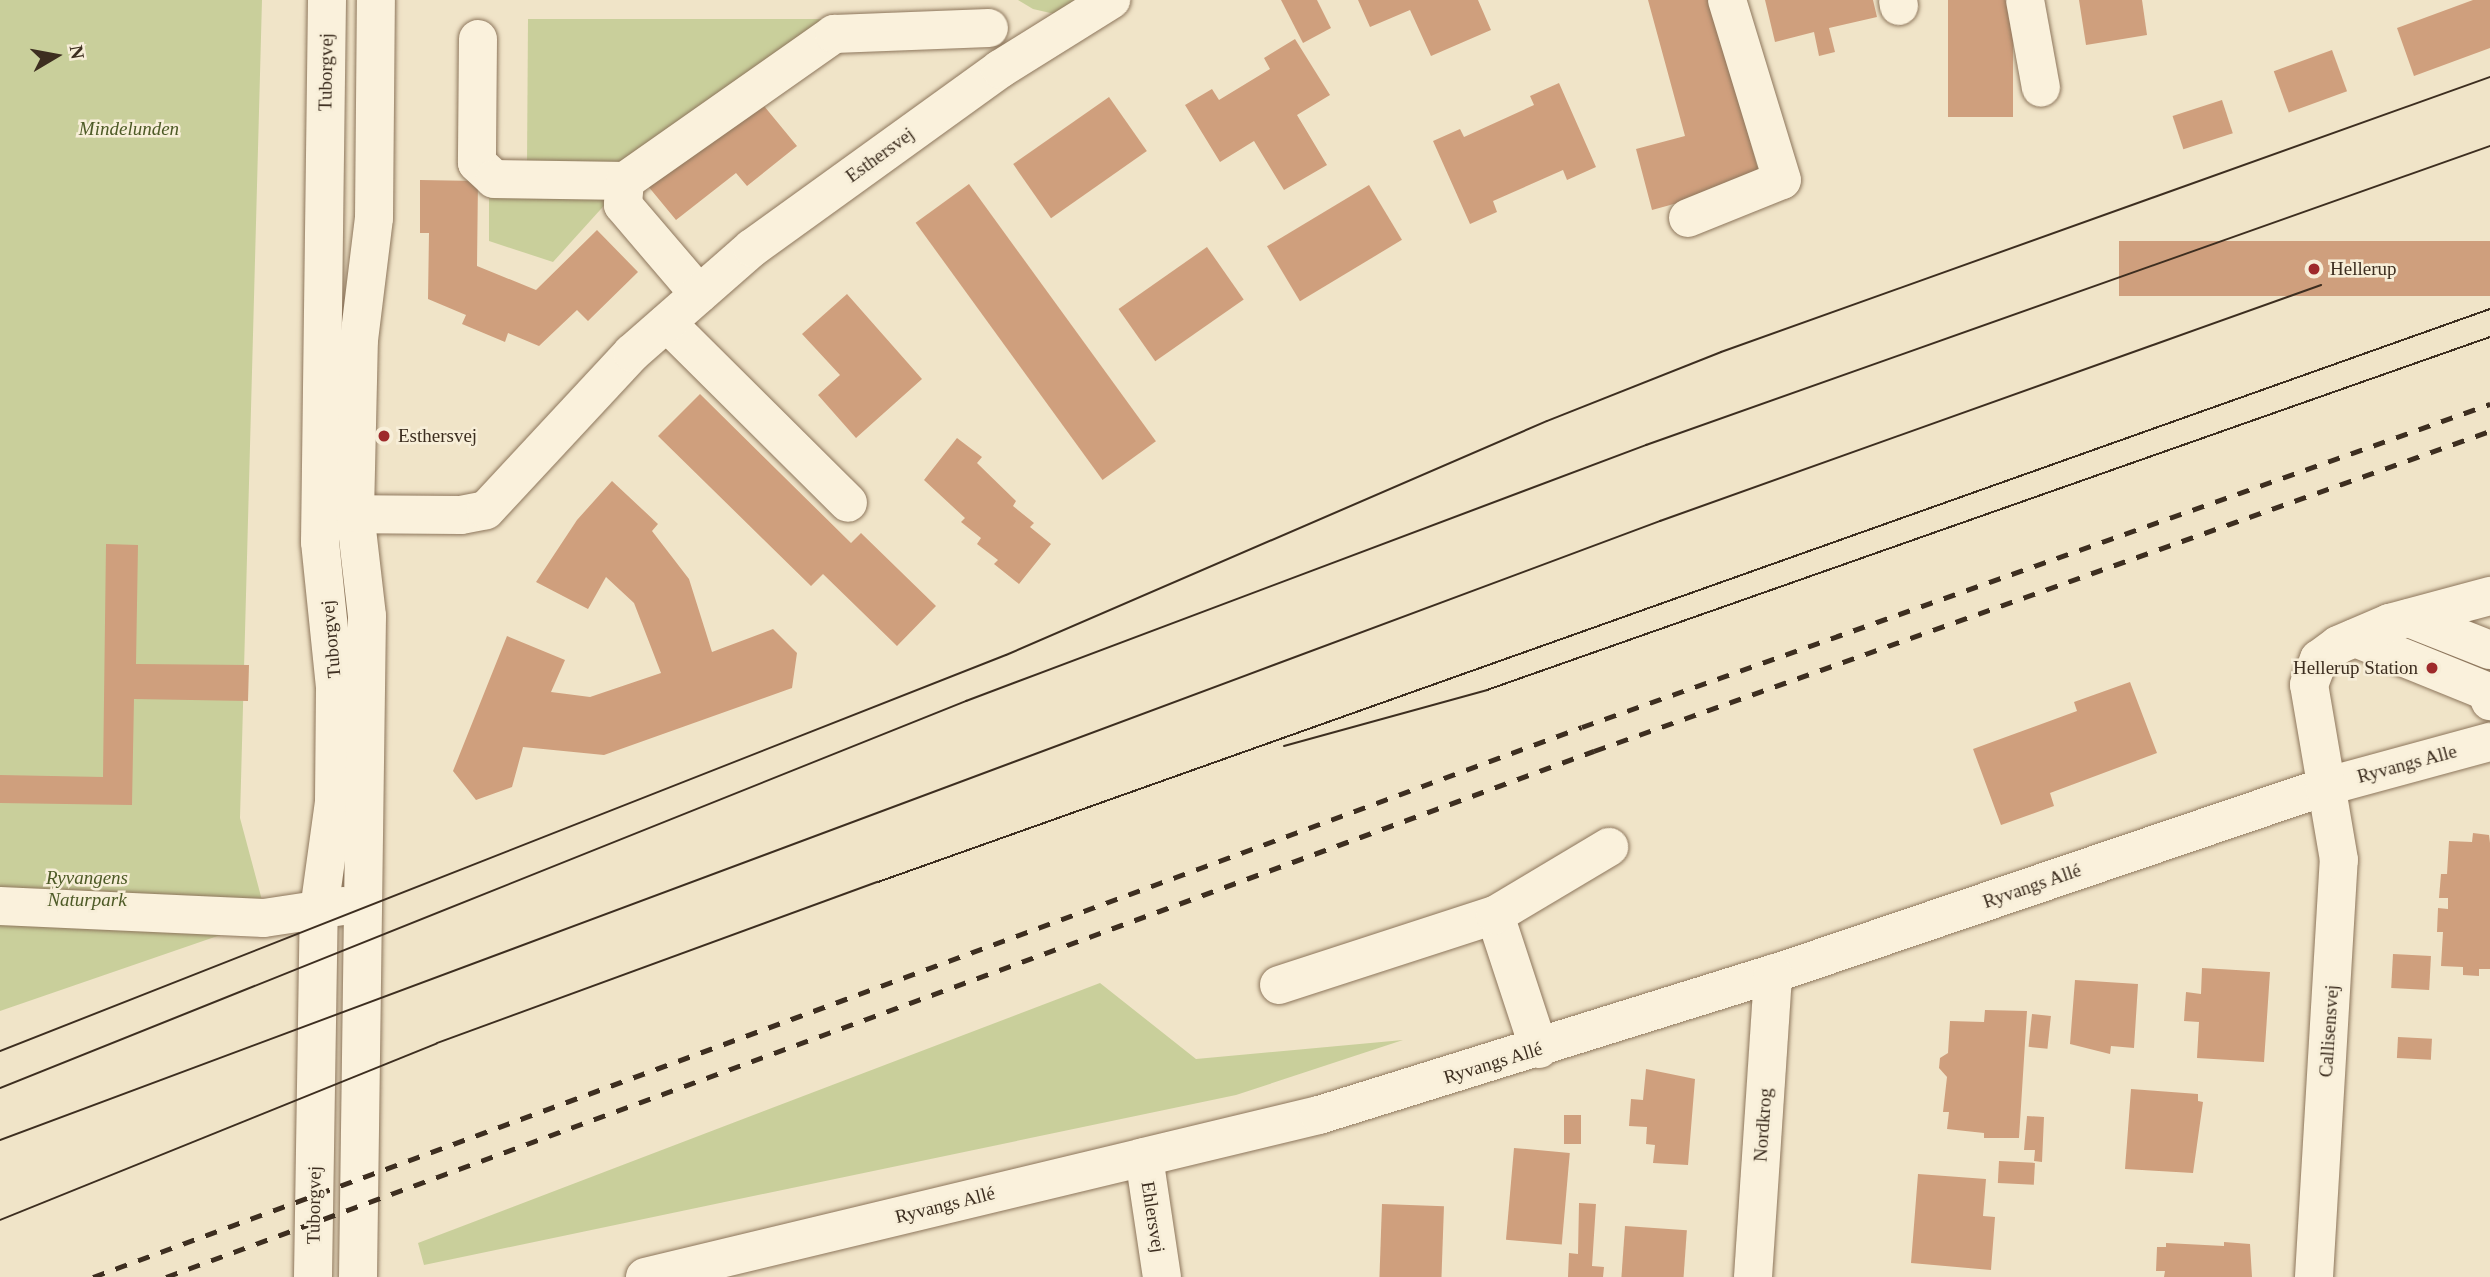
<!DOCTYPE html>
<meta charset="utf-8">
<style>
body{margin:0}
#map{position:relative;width:2490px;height:1277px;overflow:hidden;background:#f0e4c8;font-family:Georgia,serif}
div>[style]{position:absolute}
.green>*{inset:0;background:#c9cf9b}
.building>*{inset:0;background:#cf9f7d;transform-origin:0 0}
.roads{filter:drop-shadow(0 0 2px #8d765c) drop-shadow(0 0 2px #8d765c)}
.minor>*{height:38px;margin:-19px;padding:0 19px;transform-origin:19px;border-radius:19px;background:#faf1dc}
.tram>*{height:2px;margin:-1px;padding:0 1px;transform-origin:1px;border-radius:1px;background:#3d2e20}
.rail>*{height:5px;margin-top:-2.5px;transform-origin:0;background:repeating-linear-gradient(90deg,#3d2e20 0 12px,transparent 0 24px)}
.dots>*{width:19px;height:19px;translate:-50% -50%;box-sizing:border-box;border:4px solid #f7eed8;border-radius:50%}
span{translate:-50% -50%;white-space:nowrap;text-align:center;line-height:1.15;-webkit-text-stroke:5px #f7eed8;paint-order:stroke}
.street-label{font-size:19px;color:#3d2e20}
.park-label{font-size:19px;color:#4d5a26;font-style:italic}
.poi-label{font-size:19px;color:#3d2e20}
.left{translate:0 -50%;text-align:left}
.right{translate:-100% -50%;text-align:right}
.north{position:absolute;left:21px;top:21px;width:70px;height:70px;-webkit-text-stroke:5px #f7eed8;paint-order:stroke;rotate:80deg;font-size:19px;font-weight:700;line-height:28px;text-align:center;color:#3d2e20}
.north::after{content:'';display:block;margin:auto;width:24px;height:32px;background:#3d2e20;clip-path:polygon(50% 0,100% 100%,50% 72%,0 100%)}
</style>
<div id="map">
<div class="green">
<i style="clip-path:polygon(0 0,262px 0,240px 818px,267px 919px,0 1011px)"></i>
<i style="clip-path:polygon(1018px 0,1105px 0,1059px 15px,1033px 9px)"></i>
<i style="clip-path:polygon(528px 19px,840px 19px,636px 163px,527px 163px)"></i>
<i style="clip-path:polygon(489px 191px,610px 199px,553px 262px,489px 241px)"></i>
<i style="clip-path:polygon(1100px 983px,1196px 1059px,1403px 1040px,1236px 1095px,424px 1265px,418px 1243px)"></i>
</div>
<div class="building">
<i style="clip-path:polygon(1281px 0,1317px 0,1331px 28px,1303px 43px)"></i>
<i style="clip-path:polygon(1358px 0,1478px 0,1491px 30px,1431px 56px,1410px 10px,1370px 27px)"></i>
<i style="clip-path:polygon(1648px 0,1711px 0,1761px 180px,1652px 210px,1636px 149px,1685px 136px)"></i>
<i style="clip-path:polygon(1765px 0,1873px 0,1877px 17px,1829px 28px,1835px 52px,1819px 56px,1814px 32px,1775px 42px)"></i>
<i style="left:1948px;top:0;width:65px;height:117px"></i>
<i style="clip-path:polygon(2079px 0,2142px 0,2147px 35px,2086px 45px)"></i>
<i style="clip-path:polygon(2473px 0,2490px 0,2490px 48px,2414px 76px,2397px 28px)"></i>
<i style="clip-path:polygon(1295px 39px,1330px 95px,1297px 115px,1327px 165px,1284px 190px,1254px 141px,1220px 162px,1185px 105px,1212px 89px,1219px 100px,1270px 69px,1264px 58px)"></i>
<i style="left:2332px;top:50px;width:44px;height:62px;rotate:70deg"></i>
<i style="clip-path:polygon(1559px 83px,1596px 167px,1567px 180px,1563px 170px,1493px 201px,1497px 212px,1470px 224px,1433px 141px,1460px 129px,1464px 137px,1534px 105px,1530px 96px)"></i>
<i style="left:1109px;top:97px;width:66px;height:117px;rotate:55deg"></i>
<i style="left:2222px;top:100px;width:35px;height:52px;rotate:72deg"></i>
<i style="clip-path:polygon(760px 101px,797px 146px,747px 186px,736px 173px,676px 220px,643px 180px)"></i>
<i style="clip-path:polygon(420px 180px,478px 181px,477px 266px,536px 290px,597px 230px,638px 272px,588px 321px,577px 310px,539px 346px,508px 333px,505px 342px,462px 324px,466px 315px,428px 299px,429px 233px,420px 233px)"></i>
<i style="left:969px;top:184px;width:318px;height:66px;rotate:54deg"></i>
<i style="left:1369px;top:185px;width:64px;height:119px;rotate:59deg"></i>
<i style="left:2490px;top:241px;width:55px;height:371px;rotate:90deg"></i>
<i style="left:1207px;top:247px;width:64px;height:108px;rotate:55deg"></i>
<i style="clip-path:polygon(847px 294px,922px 379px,856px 438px,818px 395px,840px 375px,802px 334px)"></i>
<i style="clip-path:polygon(700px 394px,851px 543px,861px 533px,936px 606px,897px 646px,823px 574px,811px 586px,658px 436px)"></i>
<i style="clip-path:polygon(957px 438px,982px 457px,977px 463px,1016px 501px,1013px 506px,1034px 523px,1030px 527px,1051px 544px,1019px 584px,994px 564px,998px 560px,977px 544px,981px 538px,961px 522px,965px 518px,924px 480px)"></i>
<i style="clip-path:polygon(612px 481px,658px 524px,652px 531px,689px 579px,712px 652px,773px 629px,797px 653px,792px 688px,604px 755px,523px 747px,512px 787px,476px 800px,453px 771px,507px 636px,565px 660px,551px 692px,590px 697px,661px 673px,634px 603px,606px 577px,588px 609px,536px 582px,577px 520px)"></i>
<i style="clip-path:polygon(106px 544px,138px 545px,136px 664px,249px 665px,248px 701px,134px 699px,132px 805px,0 803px,0 775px,103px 777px)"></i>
<i style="clip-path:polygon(2130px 682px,2157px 753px,2050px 793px,2054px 806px,2001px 825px,1973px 749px,2077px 711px,2074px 702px)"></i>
<i style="clip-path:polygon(2473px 833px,2489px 835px,2490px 843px,2490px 969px,2479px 969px,2479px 976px,2463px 975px,2463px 967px,2441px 966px,2443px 932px,2437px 932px,2438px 908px,2448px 909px,2448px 898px,2439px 898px,2441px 874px,2447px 874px,2449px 841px,2472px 842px)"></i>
<i style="left:2393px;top:954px;width:38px;height:34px;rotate:3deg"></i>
<i style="clip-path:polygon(2202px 968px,2270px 972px,2264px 1062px,2197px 1058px,2199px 1022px,2184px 1021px,2186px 992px,2201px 994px)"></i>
<i style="clip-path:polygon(2075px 980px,2138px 984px,2134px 1048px,2111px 1046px,2110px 1054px,2070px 1044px)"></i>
<i style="clip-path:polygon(1985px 1010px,2027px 1011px,2019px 1138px,1984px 1138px,1984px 1133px,1947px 1129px,1949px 1112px,1943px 1112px,1947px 1077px,1939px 1068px,1940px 1058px,1948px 1053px,1950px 1021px,1984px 1022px)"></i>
<i style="left:2032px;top:1014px;width:19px;height:33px;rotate:6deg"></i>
<i style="left:2398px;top:1037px;width:34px;height:21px;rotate:3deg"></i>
<i style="clip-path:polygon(1646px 1069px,1695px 1079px,1688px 1165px,1653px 1163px,1655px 1145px,1646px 1144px,1647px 1127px,1629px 1126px,1631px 1099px,1643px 1100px)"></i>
<i style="clip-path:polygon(2131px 1089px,2198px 1094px,2198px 1101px,2203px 1102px,2193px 1173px,2125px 1169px)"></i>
<i style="left:1564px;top:1115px;width:17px;height:29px"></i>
<i style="clip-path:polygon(2027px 1116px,2044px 1117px,2042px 1162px,2034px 1161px,2035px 1150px,2024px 1150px)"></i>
<i style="left:1514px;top:1148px;width:56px;height:92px;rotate:5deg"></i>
<i style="left:1999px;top:1161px;width:36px;height:22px;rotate:3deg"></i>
<i style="clip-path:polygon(1918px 1174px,1986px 1179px,1983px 1216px,1995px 1217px,1991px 1270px,1911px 1263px)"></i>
<i style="clip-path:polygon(1579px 1203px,1596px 1204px,1592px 1266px,1604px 1267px,1603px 1277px,1568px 1277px,1569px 1253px,1578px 1254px)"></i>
<i style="left:1382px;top:1204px;width:62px;height:73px;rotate:2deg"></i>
<i style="left:1625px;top:1226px;width:62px;height:51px;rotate:4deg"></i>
<i style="clip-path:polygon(2224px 1242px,2250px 1244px,2252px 1277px,2164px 1277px,2165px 1271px,2156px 1271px,2157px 1247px,2166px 1247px,2166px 1243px,2224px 1246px)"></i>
</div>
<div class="roads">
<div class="minor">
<i style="left:1898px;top:0;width:6px;rotate:81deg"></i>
<i style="left:2025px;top:0;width:89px;rotate:79.7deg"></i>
<i style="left:478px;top:39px;width:124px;rotate:90.5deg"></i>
<i style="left:477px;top:163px;width:23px;rotate:43deg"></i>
<i style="left:494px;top:179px;width:131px;rotate:0.9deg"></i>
<i style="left:625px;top:181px;width:256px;rotate:-35.1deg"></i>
<i style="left:834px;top:34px;width:155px;rotate:-2.2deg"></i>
<i style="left:625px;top:181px;width:24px;rotate:95deg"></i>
<i style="left:623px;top:205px;width:117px;rotate:49.5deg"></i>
<i style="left:1688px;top:218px;width:101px;rotate:-22deg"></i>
<i style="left:1782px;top:180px;width:188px;rotate:-107deg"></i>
<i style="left:667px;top:323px;width:255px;rotate:44.8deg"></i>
<i style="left:329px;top:514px;width:132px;rotate:0.4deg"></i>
<i style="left:461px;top:515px;width:25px;rotate:-11deg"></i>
<i style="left:486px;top:510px;width:214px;rotate:-47.1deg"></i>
<i style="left:632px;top:353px;width:159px;rotate:-41.2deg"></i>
<i style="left:752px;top:248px;width:306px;rotate:-35.8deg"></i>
<i style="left:1000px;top:69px;width:131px;rotate:-31.9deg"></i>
<i style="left:2409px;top:618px;width:87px;rotate:21.6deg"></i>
<i style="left:2355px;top:638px;width:141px;rotate:22deg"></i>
<i style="left:2486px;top:691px;width:11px;rotate:68deg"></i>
<i style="left:0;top:906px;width:264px;rotate:2.6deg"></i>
<i style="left:264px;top:918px;width:80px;rotate:-8.6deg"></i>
<i style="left:1279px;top:985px;width:227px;rotate:-18deg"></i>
<i style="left:1539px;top:1049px;width:141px;rotate:-108.2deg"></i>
<i style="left:1495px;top:915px;width:133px;rotate:-30.8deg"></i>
<i style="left:1144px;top:1157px;width:121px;rotate:81.5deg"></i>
<i style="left:313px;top:1277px;width:367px;rotate:-89.1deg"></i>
<i style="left:319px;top:910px;width:109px;rotate:-82.1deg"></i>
<i style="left:334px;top:802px;width:115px;rotate:-89.5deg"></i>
<i style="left:335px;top:687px;width:146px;rotate:-95.9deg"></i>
<i style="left:320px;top:542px;width:542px;rotate:-89.26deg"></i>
<i style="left:358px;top:1277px;width:661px;rotate:-89.22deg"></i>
<i style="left:367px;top:616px;width:104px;rotate:-96.6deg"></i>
<i style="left:355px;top:513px;width:173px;rotate:-88.7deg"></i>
<i style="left:359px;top:340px;width:123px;rotate:-83deg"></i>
<i style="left:374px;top:218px;width:218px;rotate:-89.5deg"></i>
<i style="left:645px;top:1277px;width:693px;rotate:-13.52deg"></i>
<i style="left:1319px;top:1115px;width:475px;rotate:-17.3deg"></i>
<i style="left:1773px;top:974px;width:582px;rotate:-18.75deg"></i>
<i style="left:2324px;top:787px;width:172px;rotate:-15.2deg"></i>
<i style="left:1753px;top:1277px;width:304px;rotate:-86.2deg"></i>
<i style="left:2314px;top:1277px;width:418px;rotate:-86.6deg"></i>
<i style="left:2339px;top:860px;width:178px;rotate:-99.7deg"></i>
<i style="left:2309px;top:685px;width:28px;rotate:-69deg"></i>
<i style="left:2319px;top:659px;width:24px;rotate:-36deg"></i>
<i style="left:2338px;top:645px;width:56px;rotate:-23.3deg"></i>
<i style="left:2389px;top:623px;width:105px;rotate:-15deg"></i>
</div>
</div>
<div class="tram">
<i style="left:1284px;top:746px;width:211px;rotate:-15.4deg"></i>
<i style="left:1487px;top:690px;width:1063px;rotate:-19.39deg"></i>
<i style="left:0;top:1051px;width:1081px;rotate:-21.49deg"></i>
<i style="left:1006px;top:655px;width:589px;rotate:-23.39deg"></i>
<i style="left:1547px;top:421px;width:187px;rotate:-21.6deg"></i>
<i style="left:1721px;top:352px;width:817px;rotate:-19.68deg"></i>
<i style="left:0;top:1088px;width:1041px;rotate:-21.83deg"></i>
<i style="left:966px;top:701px;width:727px;rotate:-20.63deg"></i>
<i style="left:1646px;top:445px;width:895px;rotate:-19.51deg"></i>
<i style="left:0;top:1140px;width:1772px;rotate:-20.45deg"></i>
<i style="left:1660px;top:521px;width:702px;rotate:-19.65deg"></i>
<i style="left:0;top:1220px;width:471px;rotate:-22deg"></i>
<i style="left:437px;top:1043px;width:469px;rotate:-20.1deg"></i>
<i style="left:878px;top:882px;width:1711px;rotate:-19.57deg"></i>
</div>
<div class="rail">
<i style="left:93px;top:1277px;width:1587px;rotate:-20.27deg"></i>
<i style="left:1582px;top:727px;width:964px;rotate:-19.58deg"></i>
<i style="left:166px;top:1277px;width:1522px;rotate:-20.22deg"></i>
<i style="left:1594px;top:751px;width:951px;rotate:-19.65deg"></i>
</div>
<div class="dots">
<i style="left:2314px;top:269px;background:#9e2a2b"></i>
<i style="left:384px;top:436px;background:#9e2a2b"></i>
<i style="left:2432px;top:668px;background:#9e2a2b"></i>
</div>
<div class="street-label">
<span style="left:326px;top:72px;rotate:-89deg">Tuborgvej</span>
<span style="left:880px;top:155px;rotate:-36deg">Esthersvej</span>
<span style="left:331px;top:639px;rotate:-95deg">Tuborgvej</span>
<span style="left:2407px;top:764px;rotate:-15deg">Ryvangs Alle</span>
<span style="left:2032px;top:886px;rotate:-19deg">Ryvangs Allé</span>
<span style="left:2329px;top:1031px;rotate:-86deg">Callisensvej</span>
<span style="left:1493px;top:1063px;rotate:-17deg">Ryvangs Allé</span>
<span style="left:1763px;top:1125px;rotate:-86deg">Nordkrog</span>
<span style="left:314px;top:1205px;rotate:-89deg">Tuborgvej</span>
<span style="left:945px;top:1205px;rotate:-14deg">Ryvangs Allé</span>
<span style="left:1153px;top:1217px;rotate:81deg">Ehlersvej</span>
</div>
<div class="park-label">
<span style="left:129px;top:129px">Mindelunden</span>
<span style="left:87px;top:889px">Ryvangens<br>Naturpark</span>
</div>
<div class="poi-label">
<span class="left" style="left:2330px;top:269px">Hellerup</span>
<span class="left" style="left:398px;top:436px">Esthersvej</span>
<span class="right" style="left:2418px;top:668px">Hellerup Station</span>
</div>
<div class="north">N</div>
</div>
